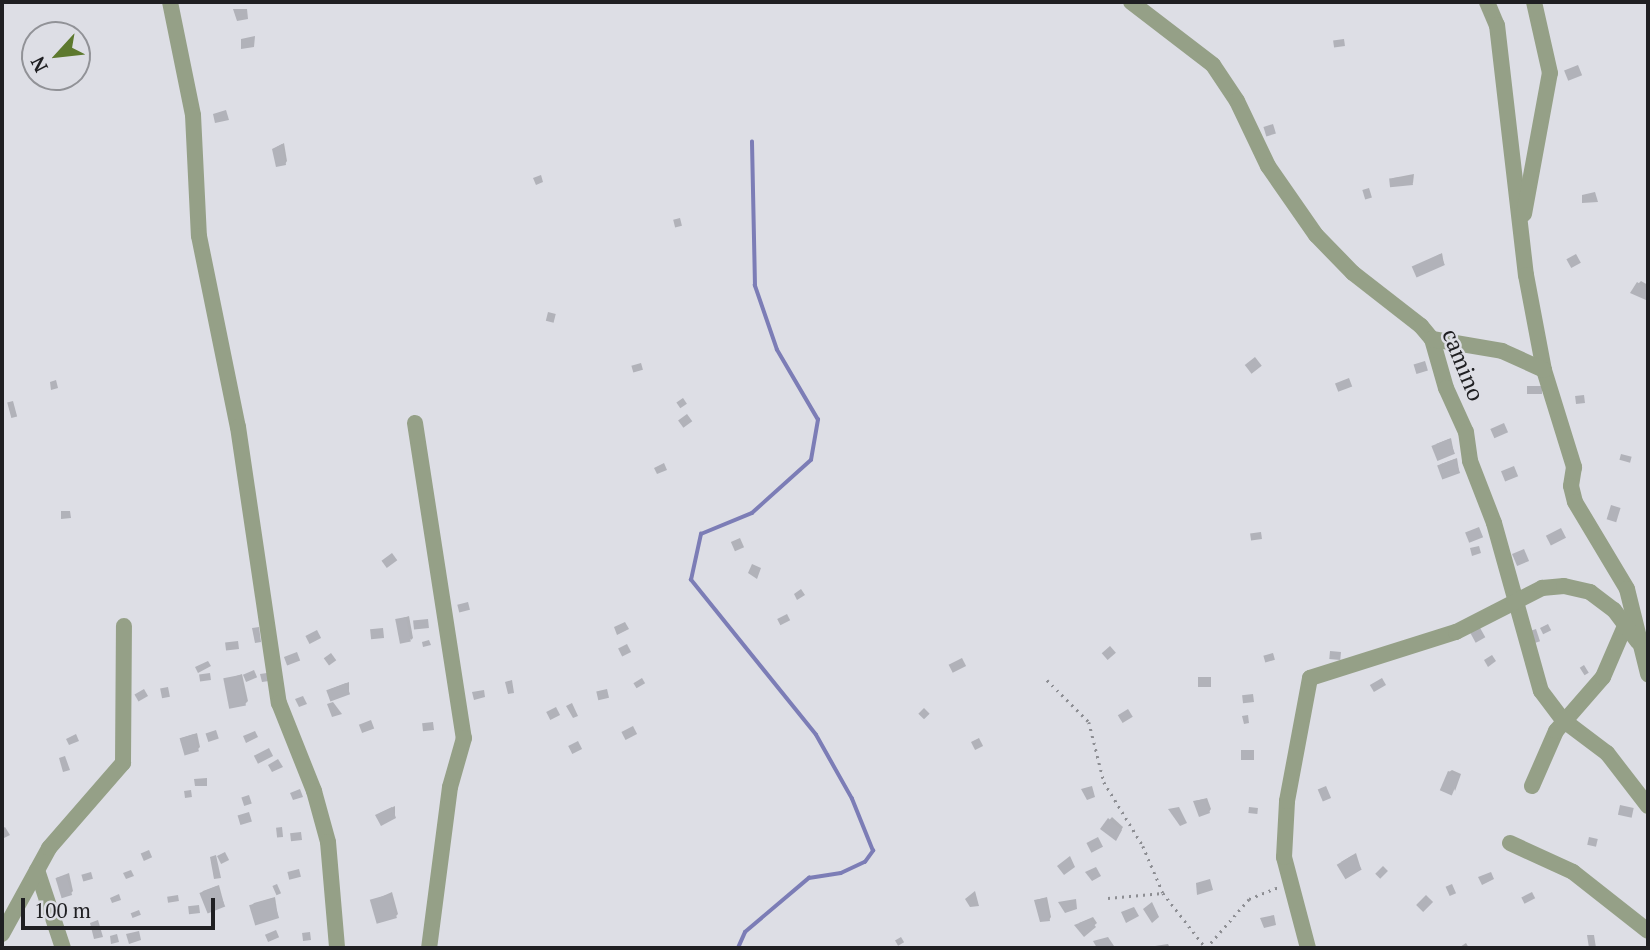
<!DOCTYPE html>
<style>
body{margin:0}
#map{position:relative;width:1650px;height:950px;overflow:hidden;background:#dddee5;font-family:"PT Serif",serif}
div>[style]{position:absolute}
.shadow>*{inset:0;background:#0003}
.stream>*{height:3.5px;margin:-1.75px;padding:0 1.75px;transform-origin:1.75px;border-radius:1.75px;background:#7c7db6}
.building>*{inset:0;background:#b1b2b9;transform-origin:0 0}
.path>*{height:2.5px;margin-top:-1.25px;transform-origin:0;background:repeating-linear-gradient(90deg,#8d8e93 0 2px,transparent 0 7px)}
.minor>*{height:16px;margin:-8px;padding:0 8px;transform-origin:8px;border-radius:8px;background:#95a087}
span{translate:-50% -50%;white-space:nowrap;text-align:center;line-height:1.15;-webkit-text-stroke:5px #dddee5;paint-order:stroke}
.street-label{font-size:23px;color:#1f1f22}
.frame{position:absolute;inset:0;border:4px solid #1f1f22;pointer-events:none}
.north{position:absolute;left:21px;top:21px;width:70px;height:70px;box-sizing:border-box;background:#dddee5;border:2px solid #919297;border-radius:50%;rotate:243deg;font-size:19px;font-weight:700;line-height:28px;text-align:center;color:#1f1f22}
.north::after{content:'';display:block;margin:auto;width:24px;height:32px;background:#5d792e;clip-path:polygon(50% 0,100% 100%,50% 72%,0 100%)}
.scale{position:absolute;left:21px;top:898px;width:194px;height:32px;box-sizing:border-box;border:4px solid #1f1f22;border-top:0;padding-left:9px;font-size:21px;line-height:24px;white-space:nowrap;color:#1f1f22;-webkit-text-stroke:5px #dddee5;paint-order:stroke}
</style>
<div id="map">
<div class="shadow">
<i style="clip-path:polygon(284px 143px,287px 161px,285px 164px,277px 147px)"></i>
<i style="clip-path:polygon(1414px 174px,1413px 183px,1391px 180px,1393px 178px)"></i>
<i style="clip-path:polygon(1442px 253px,1444px 264px,1417px 266px)"></i>
<i style="clip-path:polygon(1641px 281px,1648px 285px,1645px 298px,1638px 284px)"></i>
<i style="clip-path:polygon(1451px 438px,1454px 453px,1436px 444px)"></i>
<i style="clip-path:polygon(1457px 458px,1459px 471px,1439px 466px,1441px 464px)"></i>
<i style="clip-path:polygon(409px 616px,413px 638px,411px 640px,397px 620px)"></i>
<i style="clip-path:polygon(242px 674px,248px 701px,245px 704px,225px 680px)"></i>
<i style="clip-path:polygon(349px 682px,349px 693px,329px 691px,331px 689px)"></i>
<i style="clip-path:polygon(197px 733px,200px 747px,198px 749px,182px 738px)"></i>
<i style="clip-path:polygon(1452px 770px,1461px 774px,1455px 791px,1449px 772px)"></i>
<i style="clip-path:polygon(1207px 798px,1211px 809px,1209px 812px,1195px 801px)"></i>
<i style="clip-path:polygon(395px 806px,395px 817px,380px 813px)"></i>
<i style="clip-path:polygon(1112px 817px,1123px 827px,1118px 836px,1102px 829px)"></i>
<i style="clip-path:polygon(1356px 853px,1361px 869px,1341px 862px)"></i>
<i style="clip-path:polygon(69px 873px,73px 891px,71px 893px,56px 878px)"></i>
<i style="clip-path:polygon(219px 885px,224px 904px,201px 894px,203px 891px)"></i>
<i style="clip-path:polygon(392px 892px,398px 914px,396px 916px,372px 901px)"></i>
<i style="clip-path:polygon(275px 897px,278px 917px,251px 906px,254px 903px)"></i>
<i style="clip-path:polygon(1047px 897px,1051px 917px,1049px 920px,1036px 900px)"></i>
<i style="clip-path:polygon(1093px 917px,1097px 923px,1084px 934px,1079px 923px)"></i>
<i style="clip-path:polygon(1466px 943px,1469px 948px,1461px 948px,1460px 947px)"></i>
<i style="clip-path:polygon(1168px 944px,1170px 948px,1153px 948px,1155px 946px)"></i>
</div>
<div class="stream">
<i style="left:738px;top:948px;width:17px;rotate:-66deg"></i>
<i style="left:745px;top:932px;width:84px;rotate:-40.2deg"></i>
<i style="left:809px;top:878px;width:32px;rotate:-9deg"></i>
<i style="left:841px;top:873px;width:26px;rotate:-25deg"></i>
<i style="left:865px;top:862px;width:14px;rotate:-54deg"></i>
<i style="left:873px;top:851px;width:56px;rotate:-112deg"></i>
<i style="left:852px;top:799px;width:73px;rotate:-119.4deg"></i>
<i style="left:816px;top:735px;width:199px;rotate:-128.9deg"></i>
<i style="left:691px;top:580px;width:47px;rotate:-77.7deg"></i>
<i style="left:701px;top:534px;width:55px;rotate:-22.4deg"></i>
<i style="left:752px;top:513px;width:79px;rotate:-41.9deg"></i>
<i style="left:811px;top:460px;width:41px;rotate:-80.1deg"></i>
<i style="left:818px;top:420px;width:81px;rotate:-120.4deg"></i>
<i style="left:777px;top:350px;width:68px;rotate:-109deg"></i>
<i style="left:755px;top:286px;width:144px;rotate:-91.2deg"></i>
</div>
<div class="building">
<i style="clip-path:polygon(233px 9px,247px 9px,248px 19px,237px 21px)"></i>
<i style="clip-path:polygon(255px 36px,254px 47px,241px 49px,241px 39px)"></i>
<i style="left:1344px;top:39px;width:7px;height:11px;rotate:82deg"></i>
<i style="left:1578px;top:65px;width:11px;height:15px;rotate:68deg"></i>
<i style="clip-path:polygon(226px 110px,229px 120px,215px 123px,213px 114px)"></i>
<i style="left:1273px;top:124px;width:10px;height:10px;rotate:73deg"></i>
<i style="clip-path:polygon(282px 144px,286px 165px,276px 167px,272px 149px)"></i>
<i style="clip-path:polygon(541px 175px,543px 182px,536px 185px,533px 178px)"></i>
<i style="left:1412px;top:176px;width:9px;height:23px;rotate:84deg"></i>
<i style="left:1369px;top:188px;width:10px;height:7px;rotate:73deg"></i>
<i style="clip-path:polygon(1595px 192px,1598px 202px,1582px 203px,1582px 195px)"></i>
<i style="left:680px;top:218px;width:8px;height:7px;rotate:76deg"></i>
<i style="left:1440px;top:254px;width:12px;height:31px;rotate:66deg"></i>
<i style="left:1576px;top:254px;width:10px;height:11px;rotate:61deg"></i>
<i style="clip-path:polygon(1637px 282px,1648px 289px,1646px 300px,1630px 293px)"></i>
<i style="left:548px;top:312px;width:8px;height:9px;rotate:14deg"></i>
<i style="left:1255px;top:357px;width:11px;height:13px;rotate:52deg"></i>
<i style="left:1425px;top:361px;width:10px;height:12px;rotate:73deg"></i>
<i style="left:641px;top:363px;width:7px;height:10px;rotate:74deg"></i>
<i style="left:1349px;top:378px;width:9px;height:15px;rotate:69deg"></i>
<i style="clip-path:polygon(56px 380px,58px 388px,51px 390px,50px 382px)"></i>
<i style="left:1542px;top:386px;width:8px;height:15px;rotate:90deg"></i>
<i style="left:1584px;top:395px;width:8px;height:9px;rotate:83deg"></i>
<i style="left:683px;top:398px;width:7px;height:8px;rotate:56deg"></i>
<i style="left:13px;top:401px;width:16px;height:6px;rotate:75deg"></i>
<i style="left:687px;top:414px;width:9px;height:11px;rotate:54deg"></i>
<i style="left:1504px;top:423px;width:10px;height:15px;rotate:66deg"></i>
<i style="left:1449px;top:439px;width:16px;height:19px;rotate:68deg"></i>
<i style="left:1621px;top:454px;width:11px;height:6px;rotate:15deg"></i>
<i style="left:1455px;top:459px;width:15px;height:19px;rotate:70deg"></i>
<i style="clip-path:polygon(664px 463px,667px 470px,657px 474px,654px 468px)"></i>
<i style="left:1514px;top:466px;width:11px;height:14px;rotate:68deg"></i>
<i style="left:1611px;top:505px;width:10px;height:15px;rotate:17deg"></i>
<i style="clip-path:polygon(61px 511px,70px 511px,71px 518px,61px 519px)"></i>
<i style="left:1479px;top:527px;width:11px;height:15px;rotate:68deg"></i>
<i style="left:1561px;top:528px;width:11px;height:17px;rotate:63deg"></i>
<i style="left:1261px;top:532px;width:7px;height:11px;rotate:82deg"></i>
<i style="left:740px;top:538px;width:10px;height:10px;rotate:66deg"></i>
<i style="clip-path:polygon(1479px 546px,1481px 553px,1472px 556px,1470px 548px)"></i>
<i style="left:1524px;top:549px;width:13px;height:13px;rotate:67deg"></i>
<i style="left:392px;top:553px;width:9px;height:13px;rotate:54deg"></i>
<i style="clip-path:polygon(752px 564px,761px 568px,757px 579px,748px 573px)"></i>
<i style="clip-path:polygon(801px 589px,805px 595px,797px 600px,794px 594px)"></i>
<i style="left:468px;top:602px;width:8px;height:11px;rotate:76deg"></i>
<i style="left:787px;top:614px;width:7px;height:11px;rotate:63deg"></i>
<i style="left:406px;top:617px;width:25px;height:11px;rotate:79deg"></i>
<i style="left:428px;top:619px;width:9px;height:15px;rotate:84deg"></i>
<i style="clip-path:polygon(625px 622px,629px 629px,617px 635px,614px 627px)"></i>
<i style="left:1548px;top:624px;width:7px;height:9px;rotate:63deg"></i>
<i style="left:1479px;top:626px;width:13px;height:11px;rotate:61deg"></i>
<i style="clip-path:polygon(259px 627px,261px 642px,255px 643px,252px 628px)"></i>
<i style="left:383px;top:628px;width:10px;height:13px;rotate:84deg"></i>
<i style="left:1536px;top:629px;width:13px;height:11px;rotate:72deg"></i>
<i style="left:317px;top:630px;width:9px;height:13px;rotate:63deg"></i>
<i style="clip-path:polygon(429px 640px,431px 645px,423px 647px,422px 642px)"></i>
<i style="left:238px;top:641px;width:8px;height:13px;rotate:83deg"></i>
<i style="left:627px;top:644px;width:9px;height:10px;rotate:63deg"></i>
<i style="left:1110px;top:646px;width:9px;height:11px;rotate:49deg"></i>
<i style="left:1330px;top:651px;width:11px;height:8px;rotate:5deg"></i>
<i style="left:297px;top:652px;width:9px;height:14px;rotate:69deg"></i>
<i style="left:331px;top:653px;width:9px;height:9px;rotate:54deg"></i>
<i style="left:1273px;top:653px;width:7px;height:10px;rotate:74deg"></i>
<i style="clip-path:polygon(1492px 655px,1496px 661px,1488px 667px,1484px 660px)"></i>
<i style="left:962px;top:658px;width:9px;height:15px;rotate:63deg"></i>
<i style="clip-path:polygon(208px 661px,211px 666px,198px 673px,195px 667px)"></i>
<i style="left:1584px;top:665px;width:9px;height:5px;rotate:58deg"></i>
<i style="left:254px;top:670px;width:8px;height:12px;rotate:67deg"></i>
<i style="left:210px;top:673px;width:7px;height:11px;rotate:82deg"></i>
<i style="clip-path:polygon(267px 673px,269px 681px,262px 682px,260px 674px)"></i>
<i style="left:240px;top:675px;width:31px;height:17px;rotate:79deg"></i>
<i style="left:1198px;top:677px;width:13px;height:10px"></i>
<i style="left:642px;top:678px;width:6px;height:10px;rotate:59deg"></i>
<i style="left:1382px;top:678px;width:8px;height:14px;rotate:60deg"></i>
<i style="clip-path:polygon(512px 680px,514px 693px,508px 694px,505px 682px)"></i>
<i style="left:346px;top:683px;width:12px;height:21px;rotate:70deg"></i>
<i style="left:168px;top:687px;width:10px;height:8px;rotate:79deg"></i>
<i style="left:144px;top:689px;width:8px;height:11px;rotate:60deg"></i>
<i style="left:607px;top:689px;width:9px;height:11px;rotate:77deg"></i>
<i style="clip-path:polygon(484px 690px,485px 697px,474px 700px,472px 692px)"></i>
<i style="left:1253px;top:694px;width:8px;height:11px;rotate:83deg"></i>
<i style="clip-path:polygon(303px 696px,307px 704px,299px 707px,295px 699px)"></i>
<i style="clip-path:polygon(333px 702px,342px 714px,332px 717px,327px 704px)"></i>
<i style="clip-path:polygon(572px 703px,578px 716px,573px 718px,566px 706px)"></i>
<i style="left:556px;top:707px;width:9px;height:11px;rotate:63deg"></i>
<i style="left:924px;top:708px;width:8px;height:8px;rotate:45deg"></i>
<i style="left:1128px;top:709px;width:9px;height:12px;rotate:58deg"></i>
<i style="clip-path:polygon(1248px 715px,1249px 723px,1244px 724px,1242px 716px)"></i>
<i style="left:371px;top:720px;width:9px;height:13px;rotate:69deg"></i>
<i style="left:433px;top:722px;width:8px;height:11px;rotate:83deg"></i>
<i style="left:633px;top:726px;width:9px;height:13px;rotate:63deg"></i>
<i style="left:216px;top:730px;width:9px;height:11px;rotate:72deg"></i>
<i style="clip-path:polygon(255px 731px,258px 737px,246px 743px,243px 736px)"></i>
<i style="clip-path:polygon(76px 734px,79px 741px,69px 745px,66px 739px)"></i>
<i style="left:194px;top:734px;width:18px;height:15px;rotate:74deg"></i>
<i style="left:979px;top:738px;width:9px;height:9px;rotate:63deg"></i>
<i style="left:578px;top:741px;width:9px;height:11px;rotate:63deg"></i>
<i style="left:269px;top:748px;width:9px;height:17px;rotate:63deg"></i>
<i style="left:1254px;top:750px;width:10px;height:13px;rotate:90deg"></i>
<i style="clip-path:polygon(65px 756px,70px 770px,63px 772px,59px 758px)"></i>
<i style="clip-path:polygon(278px 759px,283px 767px,272px 772px,268px 765px)"></i>
<i style="left:1448px;top:771px;width:13px;height:21px;rotate:23deg"></i>
<i style="clip-path:polygon(207px 778px,207px 786px,195px 786px,194px 779px)"></i>
<i style="clip-path:polygon(1092px 786px,1095px 797px,1087px 800px,1081px 789px)"></i>
<i style="left:1326px;top:786px;width:13px;height:9px;rotate:67deg"></i>
<i style="clip-path:polygon(300px 789px,303px 797px,293px 800px,290px 793px)"></i>
<i style="left:191px;top:790px;width:7px;height:7px;rotate:82deg"></i>
<i style="left:249px;top:795px;width:9px;height:8px;rotate:72deg"></i>
<i style="clip-path:polygon(1205px 799px,1210px 813px,1199px 817px,1193px 801px)"></i>
<i style="left:1620px;top:805px;width:14px;height:10px;rotate:12deg"></i>
<i style="clip-path:polygon(392px 807px,396px 818px,381px 826px,375px 815px)"></i>
<i style="clip-path:polygon(1179px 807px,1187px 823px,1180px 826px,1168px 809px)"></i>
<i style="left:1249px;top:807px;width:9px;height:6px;rotate:6deg"></i>
<i style="left:249px;top:812px;width:10px;height:12px;rotate:73deg"></i>
<i style="clip-path:polygon(1108px 818px,1122px 830px,1116px 841px,1100px 829px)"></i>
<i style="clip-path:polygon(5px 827px,10px 835px,2px 839px,2px 829px)"></i>
<i style="left:282px;top:827px;width:10px;height:6px;rotate:84deg"></i>
<i style="left:301px;top:832px;width:8px;height:11px;rotate:83deg"></i>
<i style="left:1098px;top:837px;width:11px;height:13px;rotate:63deg"></i>
<i style="left:1589px;top:837px;width:9px;height:8px;rotate:13deg"></i>
<i style="left:149px;top:850px;width:8px;height:9px;rotate:67deg"></i>
<i style="left:225px;top:852px;width:9px;height:9px;rotate:63deg"></i>
<i style="clip-path:polygon(216px 855px,221px 878px,214px 879px,210px 857px)"></i>
<i style="left:1353px;top:855px;width:17px;height:19px;rotate:59deg"></i>
<i style="clip-path:polygon(1070px 856px,1075px 867px,1064px 875px,1057px 866px)"></i>
<i style="left:1383px;top:866px;width:7px;height:11px;rotate:45deg"></i>
<i style="clip-path:polygon(1096px 867px,1101px 876px,1092px 881px,1085px 872px)"></i>
<i style="left:299px;top:869px;width:8px;height:12px;rotate:76deg"></i>
<i style="clip-path:polygon(131px 870px,134px 876px,126px 879px,123px 873px)"></i>
<i style="left:91px;top:872px;width:7px;height:10px;rotate:74deg"></i>
<i style="clip-path:polygon(1491px 872px,1494px 879px,1482px 885px,1478px 877px)"></i>
<i style="left:66px;top:875px;width:21px;height:11px;rotate:73deg"></i>
<i style="clip-path:polygon(1210px 879px,1213px 890px,1197px 895px,1196px 883px)"></i>
<i style="left:277px;top:884px;width:10px;height:5px;rotate:66deg"></i>
<i style="left:1452px;top:884px;width:10px;height:7px;rotate:66deg"></i>
<i style="left:217px;top:886px;width:22px;height:19px;rotate:68deg"></i>
<i style="clip-path:polygon(975px 891px,979px 906px,970px 907px,965px 899px)"></i>
<i style="left:1532px;top:892px;width:7px;height:12px;rotate:63deg"></i>
<i style="clip-path:polygon(119px 894px,121px 900px,112px 903px,110px 898px)"></i>
<i style="left:390px;top:894px;width:25px;height:21px;rotate:74deg"></i>
<i style="left:178px;top:895px;width:6px;height:11px;rotate:81deg"></i>
<i style="left:1426px;top:895px;width:10px;height:14px;rotate:45deg"></i>
<i style="left:273px;top:898px;width:21px;height:25px;rotate:73deg"></i>
<i style="clip-path:polygon(1045px 898px,1050px 921px,1040px 922px,1034px 900px)"></i>
<i style="clip-path:polygon(1076px 899px,1077px 909px,1065px 913px,1058px 902px)"></i>
<i style="clip-path:polygon(1152px 902px,1159px 917px,1152px 923px,1143px 909px)"></i>
<i style="left:199px;top:905px;width:8px;height:11px;rotate:83deg"></i>
<i style="clip-path:polygon(1134px 907px,1139px 916px,1126px 923px,1121px 912px)"></i>
<i style="left:139px;top:910px;width:5px;height:9px;rotate:68deg"></i>
<i style="clip-path:polygon(1274px 915px,1276px 925px,1264px 928px,1260px 918px)"></i>
<i style="clip-path:polygon(1090px 919px,1096px 927px,1084px 937px,1074px 925px)"></i>
<i style="clip-path:polygon(98px 920px,103px 937px,94px 939px,90px 923px)"></i>
<i style="left:276px;top:930px;width:8px;height:12px;rotate:67deg"></i>
<i style="clip-path:polygon(139px 931px,141px 940px,129px 944px,126px 934px)"></i>
<i style="left:310px;top:932px;width:8px;height:8px;rotate:83deg"></i>
<i style="clip-path:polygon(117px 934px,119px 942px,111px 944px,110px 936px)"></i>
<i style="clip-path:polygon(1587px 935px,1594px 935px,1596px 948px,1589px 948px)"></i>
<i style="left:901px;top:937px;width:6px;height:7px;rotate:59deg"></i>
<i style="clip-path:polygon(1108px 937px,1114px 946px,1097px 948px,1093px 941px)"></i>
</div>
<div class="path">
<i style="left:1047px;top:680px;width:59px;rotate:45deg"></i>
<i style="left:1089px;top:722px;width:62px;rotate:76deg"></i>
<i style="left:1104px;top:782px;width:75px;rotate:58.6deg"></i>
<i style="left:1143px;top:846px;width:51px;rotate:66.9deg"></i>
<i style="left:1163px;top:893px;width:70px;rotate:52deg"></i>
<i style="left:1108px;top:898px;width:55px;rotate:-5.2deg"></i>
<i style="left:1206px;top:948px;width:65px;rotate:-48.7deg"></i>
<i style="left:1249px;top:899px;width:32px;rotate:-22deg"></i>
</div>
<div class="minor">
<i style="left:170px;top:2px;width:115px;rotate:78.5deg"></i>
<i style="left:193px;top:115px;width:121px;rotate:87.2deg"></i>
<i style="left:199px;top:236px;width:195px;rotate:78.5deg"></i>
<i style="left:238px;top:427px;width:279px;rotate:81.6deg"></i>
<i style="left:279px;top:703px;width:95px;rotate:68.3deg"></i>
<i style="left:314px;top:791px;width:53px;rotate:74.6deg"></i>
<i style="left:328px;top:842px;width:106px;rotate:85.1deg"></i>
<i style="left:1131px;top:2px;width:103px;rotate:37.5deg"></i>
<i style="left:1213px;top:65px;width:43px;rotate:56.3deg"></i>
<i style="left:1237px;top:101px;width:72px;rotate:64.5deg"></i>
<i style="left:1268px;top:166px;width:84px;rotate:55.2deg"></i>
<i style="left:1316px;top:235px;width:53px;rotate:45.8deg"></i>
<i style="left:1353px;top:273px;width:86px;rotate:37.9deg"></i>
<i style="left:1421px;top:326px;width:17px;rotate:50deg"></i>
<i style="left:1432px;top:339px;width:51px;rotate:74.1deg"></i>
<i style="left:1446px;top:388px;width:48px;rotate:65.6deg"></i>
<i style="left:1466px;top:432px;width:29px;rotate:82deg"></i>
<i style="left:1470px;top:461px;width:66px;rotate:68.8deg"></i>
<i style="left:1494px;top:523px;width:174px;rotate:74.4deg"></i>
<i style="left:1541px;top:691px;width:36px;rotate:53deg"></i>
<i style="left:1563px;top:720px;width:55px;rotate:36.9deg"></i>
<i style="left:1607px;top:753px;width:67px;rotate:52.3deg"></i>
<i style="left:1487px;top:2px;width:25px;rotate:67deg"></i>
<i style="left:1497px;top:25px;width:252px;rotate:83.4deg"></i>
<i style="left:1526px;top:275px;width:97px;rotate:79.3deg"></i>
<i style="left:1544px;top:370px;width:102px;rotate:72.8deg"></i>
<i style="left:1574px;top:467px;width:19px;rotate:99deg"></i>
<i style="left:1571px;top:486px;width:16px;rotate:76deg"></i>
<i style="left:1575px;top:502px;width:101px;rotate:59.1deg"></i>
<i style="left:1627px;top:589px;width:88px;rotate:76.1deg"></i>
<i style="left:1524px;top:214px;width:143px;rotate:-79.6deg"></i>
<i style="left:1550px;top:73px;width:73px;rotate:-102.7deg"></i>
<i style="left:1432px;top:339px;width:71px;rotate:9.7deg"></i>
<i style="left:1502px;top:351px;width:46px;rotate:24.3deg"></i>
<i style="left:415px;top:423px;width:319px;rotate:81.2deg"></i>
<i style="left:464px;top:738px;width:51px;rotate:105.9deg"></i>
<i style="left:450px;top:787px;width:162px;rotate:97.4deg"></i>
<i style="left:1532px;top:786px;width:60px;rotate:-66.4deg"></i>
<i style="left:1556px;top:731px;width:72px;rotate:-49deg"></i>
<i style="left:1603px;top:677px;width:56px;rotate:-66.7deg"></i>
<i style="left:1510px;top:843px;width:69px;rotate:24.7deg"></i>
<i style="left:1573px;top:872px;width:95px;rotate:38.2deg"></i>
<i style="left:37px;top:870px;width:82px;rotate:71.6deg"></i>
<i style="left:2px;top:934px;width:98px;rotate:-61.3deg"></i>
<i style="left:49px;top:848px;width:113px;rotate:-49deg"></i>
<i style="left:123px;top:763px;width:137px;rotate:-89.6deg"></i>
<i style="left:1308px;top:948px;width:94px;rotate:-104.8deg"></i>
<i style="left:1284px;top:857px;width:56px;rotate:-86.9deg"></i>
<i style="left:1287px;top:801px;width:125px;rotate:-79.4deg"></i>
<i style="left:1310px;top:678px;width:153px;rotate:-17.5deg"></i>
<i style="left:1456px;top:632px;width:97px;rotate:-27.1deg"></i>
<i style="left:1542px;top:588px;width:22px;rotate:-5deg"></i>
<i style="left:1564px;top:586px;width:27px;rotate:13deg"></i>
<i style="left:1590px;top:592px;width:30px;rotate:37deg"></i>
<i style="left:1614px;top:610px;width:40px;rotate:53deg"></i>
</div>
<div class="street-label">
<span style="left:1463px;top:365px;rotate:68deg">camino</span>
</div>
<div class="frame"></div>
<div class="north">N</div>
<div class="scale">100 m</div>
</div>
